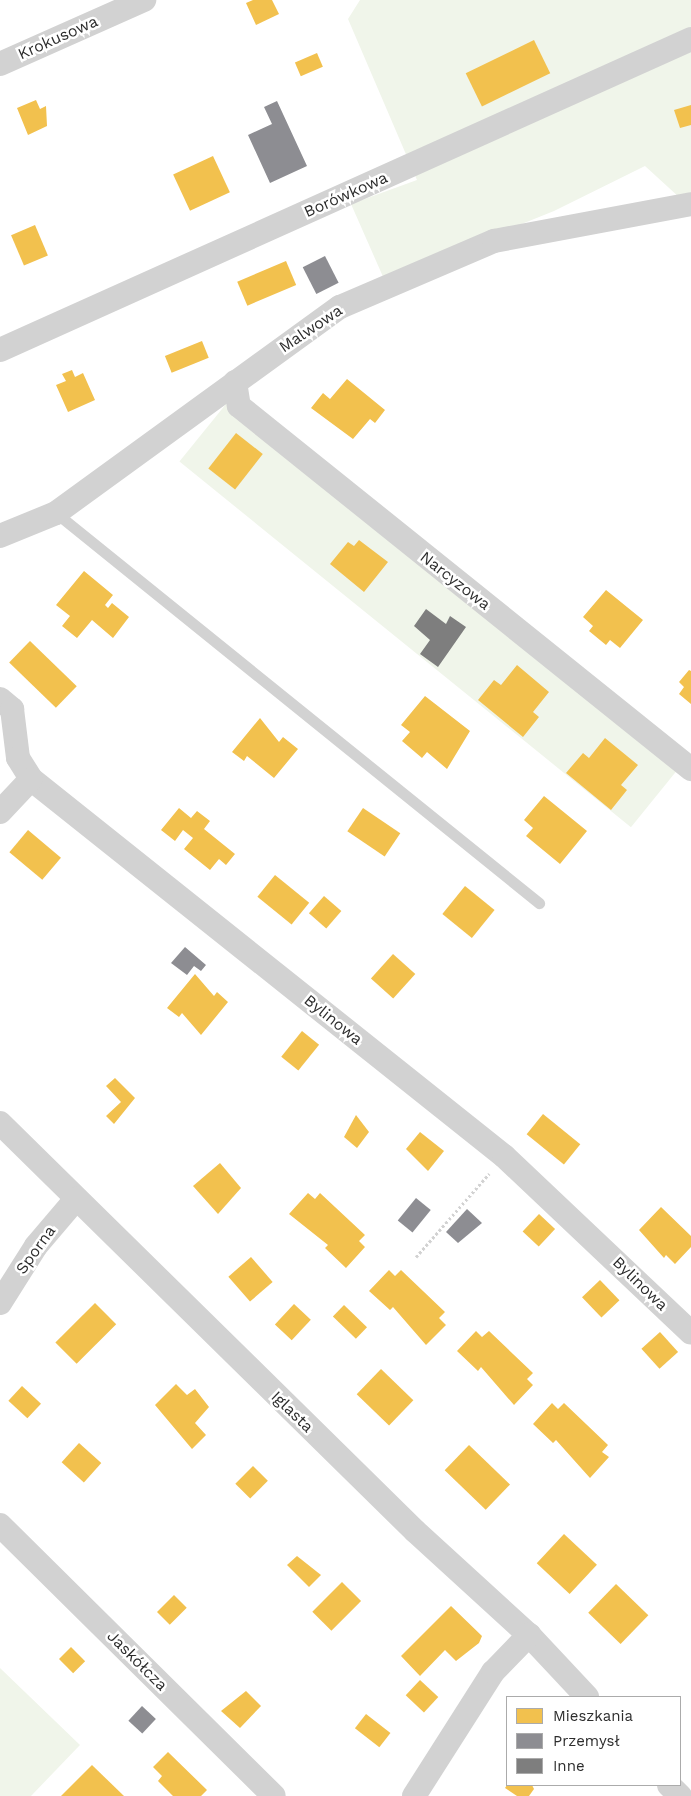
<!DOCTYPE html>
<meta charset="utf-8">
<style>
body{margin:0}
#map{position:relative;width:691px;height:1796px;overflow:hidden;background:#fff;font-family:"Work Sans",sans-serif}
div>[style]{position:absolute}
.green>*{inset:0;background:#f0f5ea;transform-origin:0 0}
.homes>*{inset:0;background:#f2c14e;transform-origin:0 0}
.industry>*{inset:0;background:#8d8d92;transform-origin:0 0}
.building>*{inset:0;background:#7e7e7e}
.path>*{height:3px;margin-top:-1.5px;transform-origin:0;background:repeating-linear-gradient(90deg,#d2d2d2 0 2.5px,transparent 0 5px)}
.service>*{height:11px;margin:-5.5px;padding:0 5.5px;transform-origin:5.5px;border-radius:5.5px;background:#d2d2d2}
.minor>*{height:24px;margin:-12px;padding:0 12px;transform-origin:12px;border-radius:12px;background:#d2d2d2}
span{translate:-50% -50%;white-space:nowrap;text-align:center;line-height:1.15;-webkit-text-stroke:5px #fff;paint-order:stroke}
.street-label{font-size:16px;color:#2d2d2d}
.legend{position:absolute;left:506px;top:1696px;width:175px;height:90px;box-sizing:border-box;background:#fff;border:1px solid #ababab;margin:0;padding:6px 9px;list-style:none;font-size:15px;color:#2d2d2d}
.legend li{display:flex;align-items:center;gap:10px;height:25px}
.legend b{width:25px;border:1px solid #ababab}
</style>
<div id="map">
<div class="green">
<i style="clip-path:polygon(360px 0,691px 0,691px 195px,680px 198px,645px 166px,554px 211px,384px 279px,351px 204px,417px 180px,348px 19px)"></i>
<i style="left:226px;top:404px;width:581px;height:74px;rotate:39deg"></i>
<i style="clip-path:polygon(0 1668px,80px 1745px,31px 1796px,0 1796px)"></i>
</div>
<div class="homes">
<i style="clip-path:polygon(253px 0,272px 0,279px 14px,256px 25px,246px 3px)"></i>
<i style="left:534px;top:40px;width:37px;height:76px;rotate:64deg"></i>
<i style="left:317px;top:53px;width:15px;height:24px;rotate:67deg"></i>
<i style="clip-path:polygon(36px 100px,40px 109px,46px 106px,47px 126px,28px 135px,17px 108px)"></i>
<i style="clip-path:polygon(691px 105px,691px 125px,680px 128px,674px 110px)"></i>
<i style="left:213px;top:156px;width:40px;height:44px;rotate:65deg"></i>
<i style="left:35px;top:225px;width:33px;height:26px;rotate:67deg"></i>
<i style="left:286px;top:261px;width:26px;height:53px;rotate:67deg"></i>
<i style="left:202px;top:341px;width:18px;height:40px;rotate:68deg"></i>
<i style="clip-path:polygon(72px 370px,75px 377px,83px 373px,95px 400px,68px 412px,56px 385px,66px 381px,62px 374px)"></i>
<i style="clip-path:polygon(347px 379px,385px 410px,375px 423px,370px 419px,353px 439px,311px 408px,323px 393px,330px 399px)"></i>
<i style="left:236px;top:433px;width:34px;height:45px;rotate:38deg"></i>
<i style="clip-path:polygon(359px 540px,388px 562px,364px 592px,330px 564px,348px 542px,354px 546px)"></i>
<i style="clip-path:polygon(84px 571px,113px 595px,105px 605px,108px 608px,112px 603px,129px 617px,113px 638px,92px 620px,77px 638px,62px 626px,70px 616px,56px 605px)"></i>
<i style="clip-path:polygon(606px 590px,643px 620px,620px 648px,610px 640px,606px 645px,589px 631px,593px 626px,583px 617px)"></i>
<i style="left:30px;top:641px;width:65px;height:30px;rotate:44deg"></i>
<i style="clip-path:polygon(517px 665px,549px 692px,533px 712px,539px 717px,523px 737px,478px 700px,494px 680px,501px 685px)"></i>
<i style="clip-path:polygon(689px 670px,691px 671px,691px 704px,679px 694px,684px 687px,679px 682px)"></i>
<i style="clip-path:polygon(425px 696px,470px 731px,447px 769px,427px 752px,422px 758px,402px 741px,410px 732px,401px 725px)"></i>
<i style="clip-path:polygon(260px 718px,279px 742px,283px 737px,298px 749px,274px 778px,247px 756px,244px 761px,232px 752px)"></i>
<i style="clip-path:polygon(605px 738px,638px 765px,621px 785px,627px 790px,611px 810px,566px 773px,583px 753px,589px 758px)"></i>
<i style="clip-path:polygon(544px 796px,587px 831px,560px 864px,526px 836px,533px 828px,524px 820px)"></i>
<i style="clip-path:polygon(179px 808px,191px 818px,197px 811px,210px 821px,204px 829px,235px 854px,226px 865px,219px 859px,210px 870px,184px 849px,193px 838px,183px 830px,175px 841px,161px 830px)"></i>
<i style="left:363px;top:808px;width:45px;height:28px;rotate:34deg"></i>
<i style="left:28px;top:830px;width:43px;height:29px;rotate:40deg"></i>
<i style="left:275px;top:875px;width:44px;height:28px;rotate:39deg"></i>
<i style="left:465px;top:886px;width:38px;height:36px;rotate:39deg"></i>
<i style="left:324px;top:896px;width:23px;height:23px;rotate:41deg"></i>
<i style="left:393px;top:954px;width:30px;height:33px;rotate:42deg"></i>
<i style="clip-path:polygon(195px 974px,214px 996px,217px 992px,228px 1002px,201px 1035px,182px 1013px,179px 1017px,167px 1008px)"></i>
<i style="left:302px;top:1031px;width:22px;height:33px;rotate:39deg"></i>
<i style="clip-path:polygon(115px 1078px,135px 1098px,114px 1124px,106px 1116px,121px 1102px,106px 1086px)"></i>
<i style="left:543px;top:1114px;width:48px;height:26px;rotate:39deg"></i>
<i style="clip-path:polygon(356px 1115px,369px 1132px,357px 1148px,344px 1137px)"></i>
<i style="clip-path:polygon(420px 1132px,444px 1151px,428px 1171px,406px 1149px)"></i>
<i style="clip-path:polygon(220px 1163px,241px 1188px,218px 1214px,193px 1186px)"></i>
<i style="clip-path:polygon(308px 1193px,315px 1199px,320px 1193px,365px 1235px,359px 1241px,365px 1247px,346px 1268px,325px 1248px,328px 1245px,289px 1214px)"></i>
<i style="clip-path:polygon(661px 1207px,691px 1236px,691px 1247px,675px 1264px,666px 1255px,664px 1258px,639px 1230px)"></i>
<i style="left:539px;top:1214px;width:22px;height:24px;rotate:43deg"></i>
<i style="left:251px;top:1257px;width:33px;height:30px;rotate:49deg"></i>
<i style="clip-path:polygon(389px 1270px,395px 1276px,401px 1270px,445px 1312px,439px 1318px,446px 1325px,426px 1345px,393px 1307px,390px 1310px,369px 1291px)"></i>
<i style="left:600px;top:1280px;width:28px;height:25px;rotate:46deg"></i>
<i style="left:95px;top:1303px;width:30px;height:56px;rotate:45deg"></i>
<i style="left:294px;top:1304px;width:23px;height:28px;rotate:43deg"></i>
<i style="left:344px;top:1305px;width:32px;height:16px;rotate:44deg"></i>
<i style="clip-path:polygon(476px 1331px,482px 1337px,489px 1331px,533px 1373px,527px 1379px,533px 1385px,514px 1405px,481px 1367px,478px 1371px,457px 1351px)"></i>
<i style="left:660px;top:1332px;width:27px;height:25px;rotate:48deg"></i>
<i style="left:381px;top:1369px;width:45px;height:35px;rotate:44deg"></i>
<i style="clip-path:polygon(176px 1384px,187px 1395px,195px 1389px,209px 1407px,195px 1423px,206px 1435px,192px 1449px,155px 1405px)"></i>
<i style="left:22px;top:1386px;width:26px;height:20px;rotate:43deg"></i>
<i style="clip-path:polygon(552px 1403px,558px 1409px,564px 1403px,608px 1445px,602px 1452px,609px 1457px,590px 1478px,556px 1440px,553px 1443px,533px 1424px)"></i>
<i style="left:79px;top:1443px;width:30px;height:26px;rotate:42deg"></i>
<i style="left:469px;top:1445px;width:57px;height:35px;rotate:44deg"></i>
<i style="left:253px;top:1466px;width:21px;height:25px;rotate:45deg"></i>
<i style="left:564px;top:1534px;width:45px;height:40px;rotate:43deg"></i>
<i style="clip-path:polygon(297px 1556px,321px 1575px,309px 1587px,287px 1565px)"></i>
<i style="left:342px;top:1582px;width:27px;height:42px;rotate:45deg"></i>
<i style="left:616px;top:1584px;width:45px;height:40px;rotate:44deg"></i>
<i style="left:174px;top:1595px;width:18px;height:24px;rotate:45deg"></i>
<i style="clip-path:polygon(451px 1606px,482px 1636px,479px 1643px,456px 1661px,445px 1650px,420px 1676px,401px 1656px)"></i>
<i style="left:71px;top:1647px;width:20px;height:17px;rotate:45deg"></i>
<i style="left:420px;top:1680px;width:25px;height:21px;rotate:43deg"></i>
<i style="clip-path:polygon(246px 1691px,261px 1706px,240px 1728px,221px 1711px)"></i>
<i style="left:366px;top:1714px;width:31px;height:18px;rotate:38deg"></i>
<i style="clip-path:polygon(168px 1752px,207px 1790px,201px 1796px,173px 1796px,158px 1781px,162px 1776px,153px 1767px)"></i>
<i style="clip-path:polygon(92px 1765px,124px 1796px,61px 1796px)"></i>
<i style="clip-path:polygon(507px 1785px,532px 1785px,534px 1789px,529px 1796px,517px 1796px,505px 1788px)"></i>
</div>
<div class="industry">
<i style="clip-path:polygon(277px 101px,307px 166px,270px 183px,248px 135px,272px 124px,264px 107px)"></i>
<i style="left:325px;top:256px;width:30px;height:25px;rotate:63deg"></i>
<i style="clip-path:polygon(185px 947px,206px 965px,201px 971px,194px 966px,187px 975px,171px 963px)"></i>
<i style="left:416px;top:1198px;width:19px;height:29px;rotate:39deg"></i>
<i style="clip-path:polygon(467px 1209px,482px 1223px,458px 1243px,446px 1232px)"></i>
<i style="left:142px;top:1706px;width:19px;height:20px;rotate:43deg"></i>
</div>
<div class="building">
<i style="clip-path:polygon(426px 609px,446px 624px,450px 616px,466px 627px,438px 667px,420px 654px,430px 640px,414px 626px)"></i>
</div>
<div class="path">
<i style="left:416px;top:1257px;width:111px;rotate:-48.7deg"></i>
</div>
<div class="service">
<i style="left:56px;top:513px;width:621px;rotate:38.92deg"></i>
</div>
<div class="minor">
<i style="left:0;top:64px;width:158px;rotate:-24deg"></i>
<i style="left:0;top:350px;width:758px;rotate:-24.23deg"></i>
<i style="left:235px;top:382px;width:24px;rotate:81deg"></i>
<i style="left:239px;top:406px;width:580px;rotate:38.77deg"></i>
<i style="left:0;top:536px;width:61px;rotate:-22.3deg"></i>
<i style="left:56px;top:513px;width:351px;rotate:-36deg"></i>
<i style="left:340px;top:307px;width:168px;rotate:-23.2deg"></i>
<i style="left:494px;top:241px;width:200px;rotate:-10.6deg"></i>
<i style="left:0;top:699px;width:16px;rotate:40deg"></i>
<i style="left:12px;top:709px;width:49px;rotate:83deg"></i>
<i style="left:18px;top:758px;width:25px;rotate:58deg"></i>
<i style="left:31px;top:779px;width:605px;rotate:38.56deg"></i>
<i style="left:504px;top:1156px;width:257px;rotate:43.4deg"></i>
<i style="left:0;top:812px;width:45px;rotate:-46.8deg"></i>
<i style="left:0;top:1123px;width:582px;rotate:44.51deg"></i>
<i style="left:415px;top:1531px;width:154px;rotate:42.4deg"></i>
<i style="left:529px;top:1635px;width:85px;rotate:46.9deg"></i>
<i style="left:0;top:1303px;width:67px;rotate:-57.7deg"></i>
<i style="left:36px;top:1246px;width:62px;rotate:-49.6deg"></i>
<i style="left:0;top:1525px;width:385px;rotate:44.7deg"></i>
<i style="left:669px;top:1785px;width:16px;rotate:45deg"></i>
<i style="left:414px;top:1796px;width:147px;rotate:-57.5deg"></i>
<i style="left:493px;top:1672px;width:52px;rotate:-45.8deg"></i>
</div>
<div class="street-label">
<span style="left:58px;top:38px;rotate:-24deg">Krokusowa</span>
<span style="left:346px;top:195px;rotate:-24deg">Borówkowa</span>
<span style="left:311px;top:329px;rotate:-34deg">Malwowa</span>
<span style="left:455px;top:581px;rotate:38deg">Narcyzowa</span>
<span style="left:333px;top:1020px;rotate:39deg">Bylinowa</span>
<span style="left:36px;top:1250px;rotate:-54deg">Sporna</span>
<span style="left:640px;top:1284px;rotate:44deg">Bylinowa</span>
<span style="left:292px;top:1412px;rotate:44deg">Iglasta</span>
<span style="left:137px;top:1661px;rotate:45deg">Jaskółcza</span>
</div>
<ul class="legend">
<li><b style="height:14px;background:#f2c14e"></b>Mieszkania</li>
<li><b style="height:14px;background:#8d8d92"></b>Przemysł</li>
<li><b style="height:14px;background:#7e7e7e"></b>Inne</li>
</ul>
</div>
